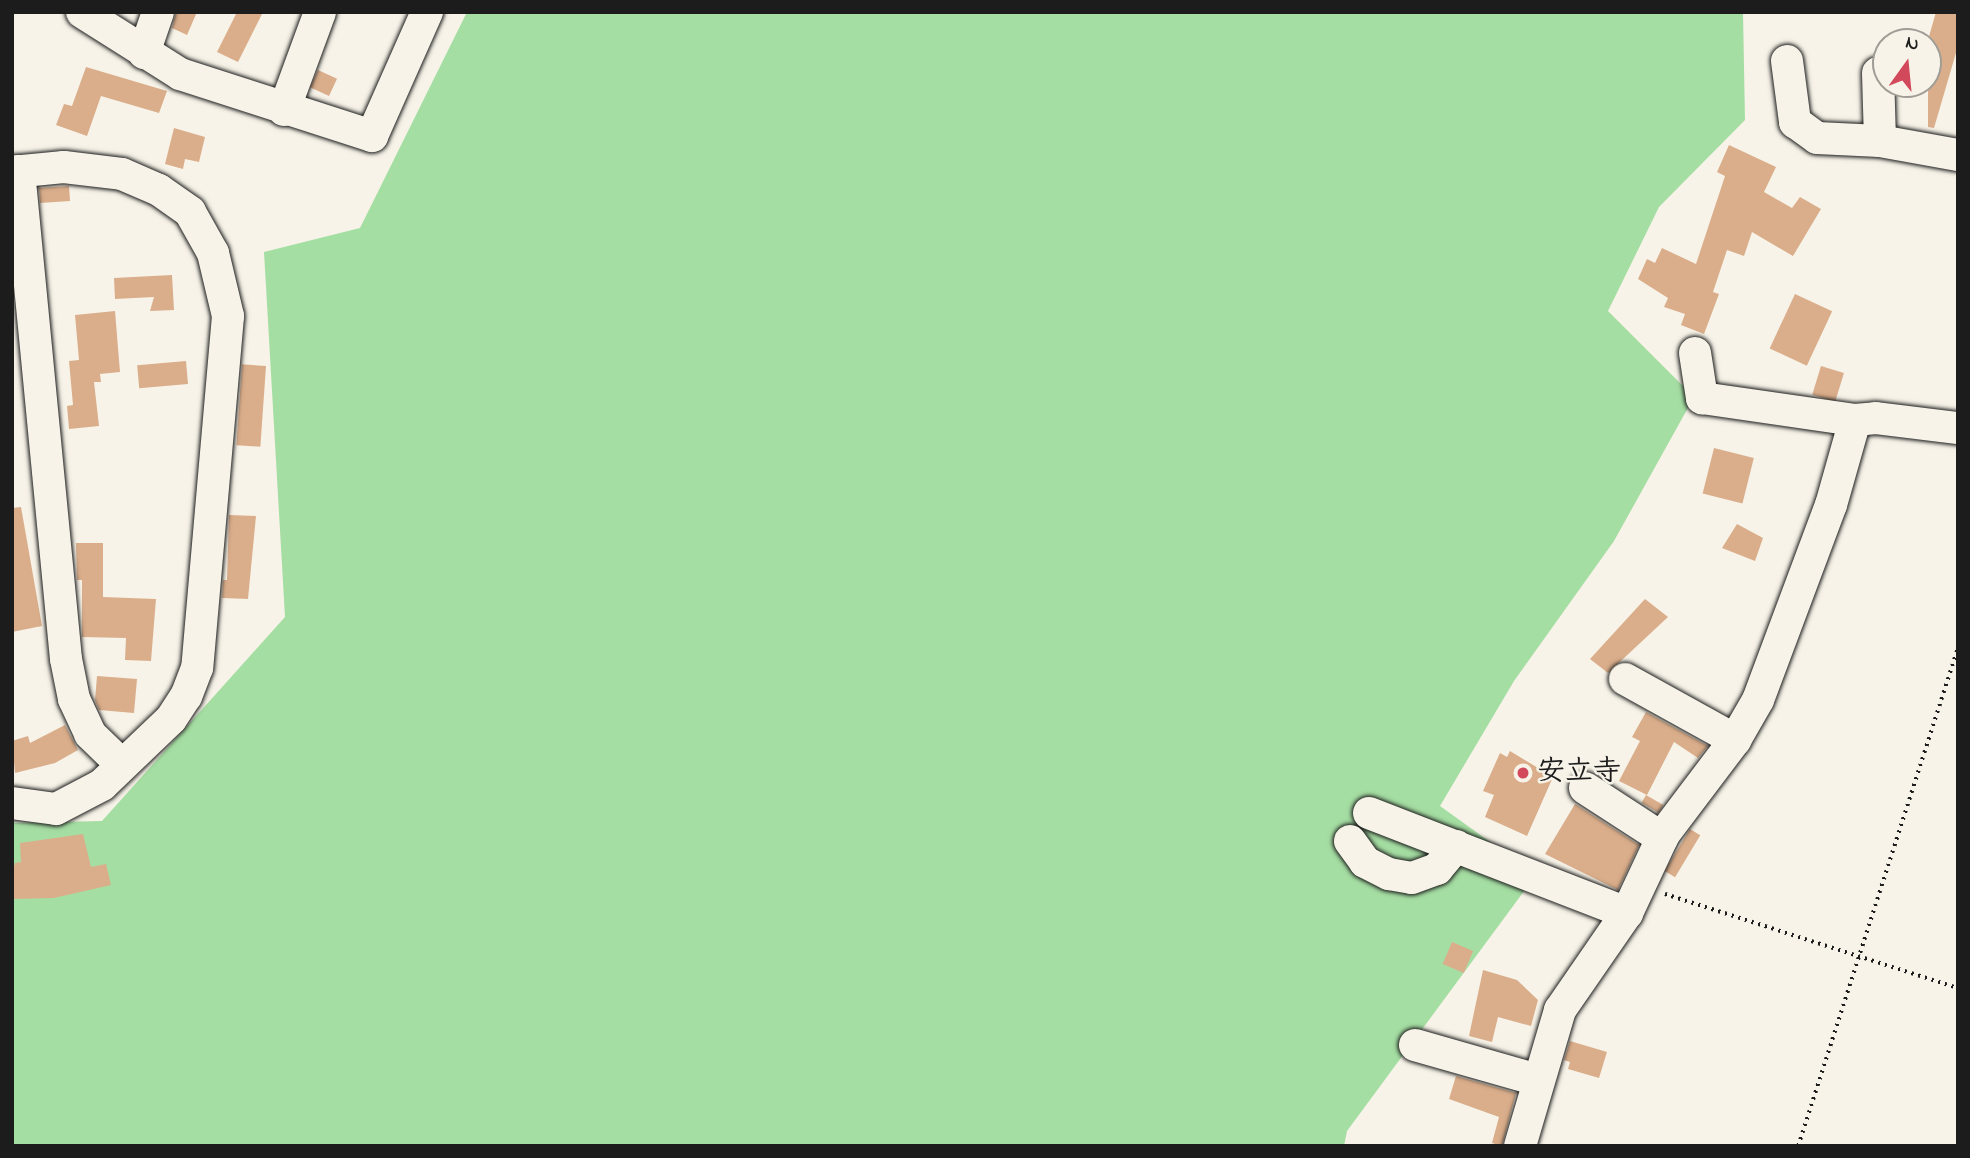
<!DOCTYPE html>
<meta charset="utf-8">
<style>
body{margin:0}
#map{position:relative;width:1970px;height:1158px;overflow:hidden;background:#f7f3e8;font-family:"Indie Flower","Klee One",sans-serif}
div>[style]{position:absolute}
.green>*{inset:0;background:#a5dea3}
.building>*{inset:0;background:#daae8b;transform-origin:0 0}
.path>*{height:3.5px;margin-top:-1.75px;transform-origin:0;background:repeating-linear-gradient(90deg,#1c1c1c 0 2px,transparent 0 7px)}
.roads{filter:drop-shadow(0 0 2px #1c1c1c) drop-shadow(0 0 2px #1c1c1c)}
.minor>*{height:32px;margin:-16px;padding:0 16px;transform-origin:16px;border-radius:16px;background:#f7f3e8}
.dots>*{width:19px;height:19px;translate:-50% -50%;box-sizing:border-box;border:4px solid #f7f3e8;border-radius:50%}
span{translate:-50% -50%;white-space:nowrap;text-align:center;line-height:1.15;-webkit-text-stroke:5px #f7f3e8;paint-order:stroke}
.poi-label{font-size:28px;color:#1c1c1c;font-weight:700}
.left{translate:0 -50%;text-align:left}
.frame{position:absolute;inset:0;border:14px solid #1c1c1c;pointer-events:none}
.north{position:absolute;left:1872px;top:28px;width:70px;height:70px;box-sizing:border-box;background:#f7f3e8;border:2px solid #9f9d96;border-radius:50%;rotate:15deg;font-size:19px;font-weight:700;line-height:28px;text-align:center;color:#1c1c1c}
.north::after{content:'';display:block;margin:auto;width:24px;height:32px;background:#d1495b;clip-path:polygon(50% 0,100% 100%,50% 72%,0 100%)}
</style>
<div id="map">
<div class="green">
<i style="clip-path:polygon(467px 12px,1743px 12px,1745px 120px,1659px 207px,1608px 311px,1694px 397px,1614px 541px,1514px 681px,1440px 806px,1536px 875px,1347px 1131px,1344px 1146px,12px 1146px,12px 823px,102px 821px,285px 617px,264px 252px,360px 228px)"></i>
</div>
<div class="building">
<i style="clip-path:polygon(176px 12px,197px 12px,187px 35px,172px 28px)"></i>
<i style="clip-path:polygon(237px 12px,263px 12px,238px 62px,217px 52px)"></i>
<i style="clip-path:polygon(1936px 12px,1958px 12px,1958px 46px,1934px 128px,1928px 127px,1928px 40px)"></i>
<i style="clip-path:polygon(86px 67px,167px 91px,159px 113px,101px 96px,87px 136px,56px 125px,64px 104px,72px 106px)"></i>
<i style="left:318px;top:70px;width:21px;height:19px;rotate:25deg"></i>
<i style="clip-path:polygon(174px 128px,205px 137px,199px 162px,185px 159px,183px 169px,165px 164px)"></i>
<i style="clip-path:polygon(1729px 145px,1776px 167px,1764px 192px,1792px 208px,1800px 197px,1821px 209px,1793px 256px,1752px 232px,1744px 256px,1727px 250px,1713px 292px,1719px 294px,1704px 334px,1681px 325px,1685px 314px,1664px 307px,1668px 298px,1638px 279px,1647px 259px,1655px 263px,1662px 248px,1696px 264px,1725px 176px,1717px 172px)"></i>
<i style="left:69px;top:186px;width:15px;height:30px;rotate:86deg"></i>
<i style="clip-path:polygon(172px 275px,174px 310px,150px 311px,154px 297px,115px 299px,114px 278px)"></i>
<i style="left:1795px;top:294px;width:41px;height:60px;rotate:25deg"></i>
<i style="clip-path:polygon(115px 311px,120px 372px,100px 374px,101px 382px,94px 382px,99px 426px,69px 429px,67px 406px,73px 405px,69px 361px,79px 360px,75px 315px)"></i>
<i style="left:186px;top:361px;width:23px;height:49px;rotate:85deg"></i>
<i style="left:266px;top:366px;width:81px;height:24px;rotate:94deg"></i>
<i style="left:1821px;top:366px;width:24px;height:30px;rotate:17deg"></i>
<i style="left:1714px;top:448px;width:41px;height:47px;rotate:14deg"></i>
<i style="clip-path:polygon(21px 507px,42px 626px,12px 632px,12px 508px)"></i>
<i style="clip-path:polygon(229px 515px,256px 516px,248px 599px,222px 598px,223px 580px,227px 580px)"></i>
<i style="clip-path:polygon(1737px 524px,1763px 538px,1755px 561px,1722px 548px)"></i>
<i style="clip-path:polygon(76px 543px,103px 543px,103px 597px,156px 599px,151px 661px,125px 660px,126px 638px,82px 637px,82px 580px,77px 580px)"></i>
<i style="clip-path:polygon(1645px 599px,1668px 617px,1608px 673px,1590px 659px)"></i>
<i style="clip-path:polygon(97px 676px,137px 679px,134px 713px,99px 710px,95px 700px)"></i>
<i style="clip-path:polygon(1646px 712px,1708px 746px,1698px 758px,1674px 742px,1647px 795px,1619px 781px,1640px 741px,1632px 737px)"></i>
<i style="clip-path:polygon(65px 725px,78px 750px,55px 763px,15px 773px,12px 741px,28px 736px,30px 743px)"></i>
<i style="clip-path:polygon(1510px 751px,1553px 777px,1527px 836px,1485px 817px,1494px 795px,1483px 791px,1500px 753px,1507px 757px)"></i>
<i style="left:1646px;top:795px;width:20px;height:9px;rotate:30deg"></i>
<i style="clip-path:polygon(1575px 804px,1639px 845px,1618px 890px,1545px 854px)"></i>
<i style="left:1690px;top:829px;width:12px;height:49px;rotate:31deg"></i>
<i style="clip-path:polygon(83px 834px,91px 867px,106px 864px,111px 885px,54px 898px,12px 899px,12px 873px,15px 863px,21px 862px,20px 843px)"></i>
<i style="left:1452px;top:942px;width:23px;height:24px;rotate:23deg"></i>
<i style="clip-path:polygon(1483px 970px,1517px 980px,1538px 1000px,1531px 1026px,1498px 1017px,1492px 1042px,1469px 1036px)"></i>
<i style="clip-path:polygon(1570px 1041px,1607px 1052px,1599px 1078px,1568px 1069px,1570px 1062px,1564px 1060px)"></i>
<i style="clip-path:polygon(1456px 1076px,1516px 1093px,1502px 1146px,1492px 1143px,1499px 1117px,1449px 1099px)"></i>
</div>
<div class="path">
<i style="left:1665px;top:894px;width:308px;rotate:17.8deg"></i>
<i style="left:1798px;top:1146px;width:524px;rotate:-72.22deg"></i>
</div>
<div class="roads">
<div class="minor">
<i style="left:82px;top:12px;width:116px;rotate:32.3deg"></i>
<i style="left:180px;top:74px;width:202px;rotate:17.9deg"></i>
<i style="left:372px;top:136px;width:136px;rotate:-66.1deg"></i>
<i style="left:144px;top:53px;width:43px;rotate:-71.1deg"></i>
<i style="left:1787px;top:61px;width:62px;rotate:82.5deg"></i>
<i style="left:1795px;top:122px;width:27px;rotate:36deg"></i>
<i style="left:1817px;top:138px;width:63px;rotate:2.7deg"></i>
<i style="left:1880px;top:141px;width:79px;rotate:10.2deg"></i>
<i style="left:1878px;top:73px;width:68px;rotate:88.3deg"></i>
<i style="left:284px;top:110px;width:104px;rotate:-69.8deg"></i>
<i style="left:19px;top:171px;width:490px;rotate:84.5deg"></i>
<i style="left:66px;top:659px;width:41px;rotate:78.7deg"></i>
<i style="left:74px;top:699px;width:38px;rotate:65deg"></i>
<i style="left:90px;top:734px;width:43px;rotate:44.1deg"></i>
<i style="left:12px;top:172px;width:52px;rotate:-5.5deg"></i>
<i style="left:64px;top:167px;width:58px;rotate:6.9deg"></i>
<i style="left:122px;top:174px;width:40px;rotate:23.4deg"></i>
<i style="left:159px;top:190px;width:38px;rotate:35deg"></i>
<i style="left:190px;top:212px;width:47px;rotate:60.7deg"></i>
<i style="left:213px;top:253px;width:65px;rotate:76.6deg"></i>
<i style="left:228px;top:316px;width:353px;rotate:95deg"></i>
<i style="left:197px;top:668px;width:30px;rotate:111deg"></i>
<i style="left:186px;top:696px;width:27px;rotate:123deg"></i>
<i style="left:171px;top:719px;width:95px;rotate:136.3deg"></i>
<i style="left:102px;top:785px;width:52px;rotate:152.4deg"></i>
<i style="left:56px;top:809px;width:44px;rotate:-172.2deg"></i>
<i style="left:1695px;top:353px;width:46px;rotate:81.2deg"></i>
<i style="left:1702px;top:398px;width:155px;rotate:8.2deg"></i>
<i style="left:1625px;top:679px;width:126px;rotate:29deg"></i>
<i style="left:1585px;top:788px;width:92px;rotate:33deg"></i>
<i style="left:1369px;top:813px;width:277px;rotate:21.2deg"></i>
<i style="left:1350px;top:841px;width:26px;rotate:54deg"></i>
<i style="left:1365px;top:862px;width:27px;rotate:27deg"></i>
<i style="left:1389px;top:874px;width:23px;rotate:10deg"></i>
<i style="left:1412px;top:878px;width:27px;rotate:-20deg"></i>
<i style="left:1437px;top:869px;width:30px;rotate:-50deg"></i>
<i style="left:1415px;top:1045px;width:128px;rotate:15.9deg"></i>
<i style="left:1520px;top:1146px;width:142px;rotate:-73.6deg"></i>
<i style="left:1560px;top:1010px;width:118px;rotate:-55.4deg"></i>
<i style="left:1627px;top:913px;width:87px;rotate:-64.9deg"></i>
<i style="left:1664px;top:834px;width:118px;rotate:-52.9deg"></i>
<i style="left:1735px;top:740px;width:46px;rotate:-60.1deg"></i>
<i style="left:1758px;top:700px;width:208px;rotate:-69.5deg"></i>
<i style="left:1831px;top:505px;width:88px;rotate:-74.2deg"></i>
<i style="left:1855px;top:420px;width:21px;rotate:-5deg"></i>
<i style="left:1876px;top:418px;width:83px;rotate:7deg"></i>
</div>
</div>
<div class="dots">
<i style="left:1523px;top:773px;background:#d1495b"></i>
</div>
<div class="poi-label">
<span class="left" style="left:1537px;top:773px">安立寺</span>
</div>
<div class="frame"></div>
<div class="north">N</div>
</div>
